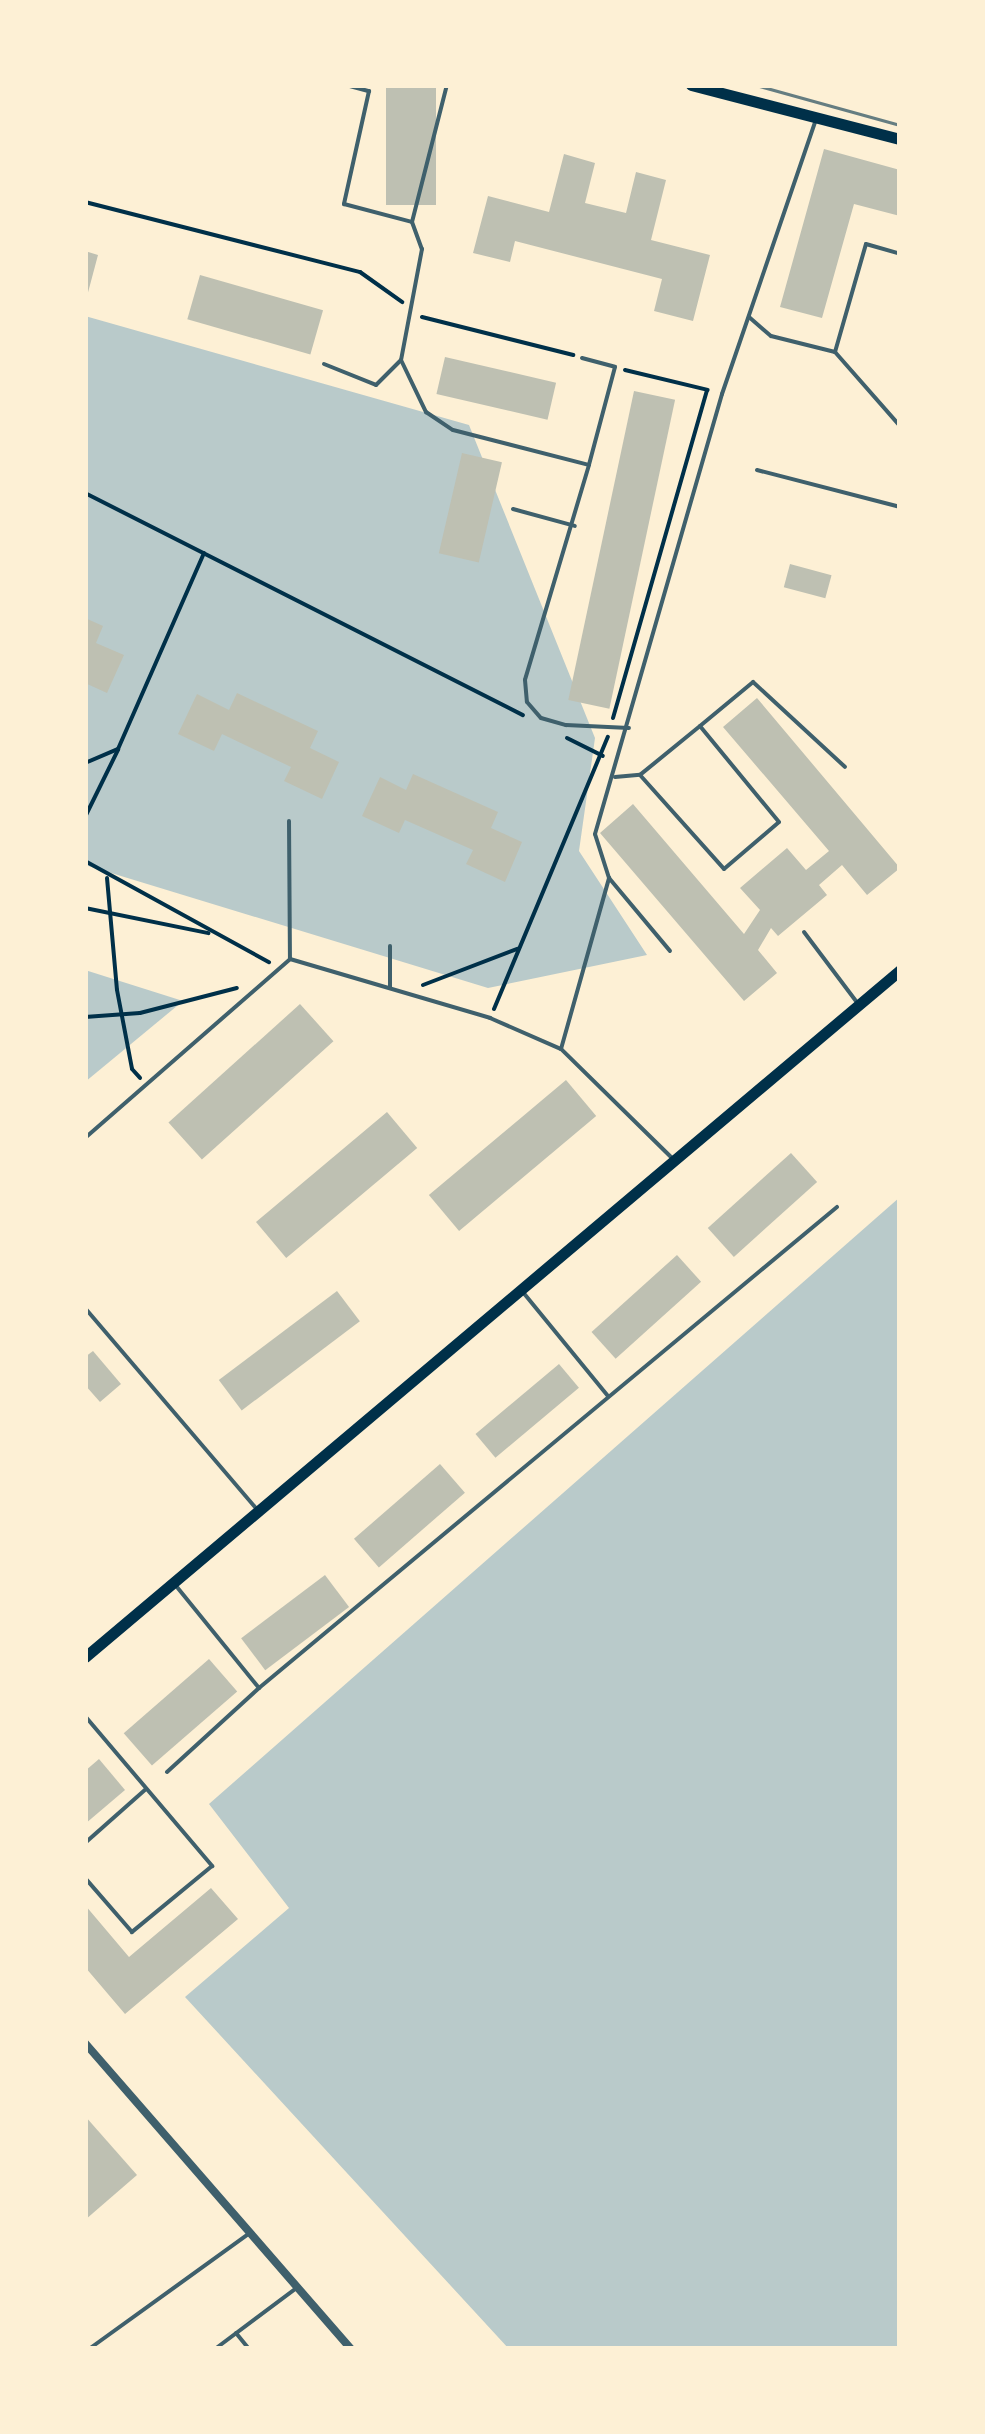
<!DOCTYPE html>
<style>
body{margin:0}
#map{position:relative;width:985px;height:2434px;overflow:hidden;background:#fdf0d5;font-family:Overpass,sans-serif}
div>[style]{position:absolute}
.green>*{inset:0;background:#b9caca}
.building>*{inset:0;background:#bec0b2;transform-origin:0 0}
.path>*{height:4px;margin:-2px;padding:0 2px;transform-origin:2px;border-radius:2px;background:#003049}
.service>*{height:4px;margin:-2px;padding:0 2px;transform-origin:2px;border-radius:2px;background:#3f606c}
.minor>*{height:8px;margin:-4px;padding:0 4px;transform-origin:4px;border-radius:4px;background:#3f606c}
.secondary>*{height:11px;margin:-5.5px;padding:0 5.5px;transform-origin:5.5px;border-radius:5.5px;background:#003049}
.tram>*{height:2.5px;margin:-1.25px;padding:0 1.25px;transform-origin:1.25px;border-radius:1.25px;background:#657d81}
span{translate:-50% -50%;white-space:nowrap;text-align:center;line-height:1.15;-webkit-text-stroke:8px #fdf0d5;paint-order:stroke}
.frame{position:absolute;inset:0;border:88px solid #fdf0d5;pointer-events:none}
</style>
<div id="map">
<div class="green">
<i style="clip-path:polygon(85px 316px,469px 425px,595px 738px,579px 851px,647px 955px,488px 988px,85px 865px)"></i>
<i style="clip-path:polygon(85px 970px,183px 1001px,85px 1082px)"></i>
<i style="clip-path:polygon(900px 1197px,900px 2349px,509px 2349px,185px 1997px,289px 1908px,209px 1804px)"></i>
</div>
<div class="building">
<i style="left:386px;top:85px;width:50px;height:120px"></i>
<i style="clip-path:polygon(824px 149px,900px 170px,900px 216px,854px 204px,822px 318px,780px 307px)"></i>
<i style="clip-path:polygon(564px 154px,595px 163px,585px 203px,626px 213px,636px 172px,666px 180px,651px 240px,710px 255px,693px 321px,654px 311px,662px 279px,515px 241px,510px 262px,473px 253px,488px 196px,549px 212px)"></i>
<i style="clip-path:polygon(85px 251px,98px 255px,86px 300px,85px 299px)"></i>
<i style="left:200px;top:275px;width:128px;height:46px;rotate:16deg"></i>
<i style="left:445px;top:357px;width:114px;height:38px;rotate:13deg"></i>
<i style="left:634px;top:391px;width:42px;height:316px;rotate:12deg"></i>
<i style="left:462px;top:453px;width:41px;height:103px;rotate:13deg"></i>
<i style="left:790px;top:564px;width:43px;height:24px;rotate:15deg"></i>
<i style="clip-path:polygon(85px 618px,103px 626px,96px 643px,124px 655px,107px 693px,85px 683px)"></i>
<i style="clip-path:polygon(237px 693px,318px 731px,310px 748px,339px 762px,322px 799px,284px 781px,291px 767px,222px 734px,214px 751px,178px 734px,197px 694px,229px 710px)"></i>
<i style="clip-path:polygon(757px 698px,900px 868px,867px 895px,842px 865px,819px 885px,827px 895px,778px 936px,771px 928px,758px 950px,777px 973px,744px 1001px,600px 833px,633px 804px,744px 934px,760px 910px,740px 888px,787px 848px,806px 870px,829px 851px,723px 727px)"></i>
<i style="clip-path:polygon(413px 774px,498px 812px,491px 828px,522px 842px,505px 882px,466px 864px,473px 850px,405px 820px,399px 833px,362px 816px,380px 777px,406px 790px)"></i>
<i style="left:300px;top:1004px;width:50px;height:177px;rotate:48deg"></i>
<i style="left:566px;top:1080px;width:47px;height:179px;rotate:50deg"></i>
<i style="left:387px;top:1112px;width:47px;height:171px;rotate:50deg"></i>
<i style="left:791px;top:1153px;width:39px;height:112px;rotate:48deg"></i>
<i style="left:677px;top:1255px;width:36px;height:115px;rotate:48deg"></i>
<i style="left:337px;top:1291px;width:38px;height:148px;rotate:53deg"></i>
<i style="clip-path:polygon(93px 1351px,121px 1384px,100px 1402px,85px 1385px,85px 1357px)"></i>
<i style="left:559px;top:1364px;width:31px;height:109px;rotate:50deg"></i>
<i style="left:440px;top:1464px;width:38px;height:114px;rotate:49deg"></i>
<i style="left:325px;top:1575px;width:40px;height:105px;rotate:53deg"></i>
<i style="left:209px;top:1659px;width:43px;height:113px;rotate:49deg"></i>
<i style="clip-path:polygon(99px 1759px,125px 1790px,85px 1824px,85px 1771px)"></i>
<i style="clip-path:polygon(211px 1888px,238px 1919px,125px 2014px,85px 1967px,85px 1905px,129px 1957px)"></i>
<i style="clip-path:polygon(85px 2116px,137px 2175px,85px 2220px)"></i>
</div>
<div class="path">
<i style="left:85px;top:202px;width:284px;rotate:14.3deg"></i>
<i style="left:360px;top:272px;width:52px;rotate:35.5deg"></i>
<i style="left:422px;top:317px;width:156px;rotate:14.1deg"></i>
<i style="left:625px;top:370px;width:85px;rotate:13.5deg"></i>
<i style="left:85px;top:493px;width:491px;rotate:26.9deg"></i>
<i style="left:613px;top:718px;width:341px;rotate:-74deg"></i>
<i style="left:567px;top:738px;width:40px;rotate:26.6deg"></i>
<i style="left:85px;top:763px;width:36px;rotate:-23deg"></i>
<i style="left:118px;top:749px;width:214px;rotate:-66.3deg"></i>
<i style="left:85px;top:817px;width:75px;rotate:-63.8deg"></i>
<i style="left:85px;top:861px;width:210px;rotate:28.8deg"></i>
<i style="left:107px;top:878px;width:112px;rotate:84.9deg"></i>
<i style="left:117px;top:990px;width:80px;rotate:79.2deg"></i>
<i style="left:132px;top:1069px;width:12px;rotate:48deg"></i>
<i style="left:85px;top:908px;width:126px;rotate:11.5deg"></i>
<i style="left:423px;top:985px;width:101px;rotate:-21deg"></i>
<i style="left:494px;top:1009px;width:295px;rotate:-67.3deg"></i>
<i style="left:85px;top:1017px;width:55px;rotate:-4.2deg"></i>
<i style="left:140px;top:1013px;width:100px;rotate:-14.5deg"></i>
</div>
<div class="service">
<i style="left:346px;top:85px;width:24px;rotate:15deg"></i>
<i style="left:369px;top:91px;width:116px;rotate:102.5deg"></i>
<i style="left:344px;top:204px;width:70px;rotate:14.8deg"></i>
<i style="left:412px;top:222px;width:141px;rotate:-75.7deg"></i>
<i style="left:412px;top:222px;width:29px;rotate:70deg"></i>
<i style="left:422px;top:249px;width:113px;rotate:100.7deg"></i>
<i style="left:401px;top:360px;width:58px;rotate:64.3deg"></i>
<i style="left:426px;top:412px;width:32px;rotate:34deg"></i>
<i style="left:453px;top:430px;width:140px;rotate:14.4deg"></i>
<i style="left:589px;top:465px;width:224px;rotate:106.6deg"></i>
<i style="left:525px;top:680px;width:22px;rotate:85deg"></i>
<i style="left:527px;top:702px;width:21px;rotate:49deg"></i>
<i style="left:541px;top:718px;width:26px;rotate:16deg"></i>
<i style="left:566px;top:725px;width:63px;rotate:2.7deg"></i>
<i style="left:749px;top:317px;width:29px;rotate:41deg"></i>
<i style="left:771px;top:336px;width:66px;rotate:14deg"></i>
<i style="left:835px;top:352px;width:112px;rotate:-74deg"></i>
<i style="left:866px;top:244px;width:35px;rotate:16deg"></i>
<i style="left:835px;top:352px;width:98px;rotate:48.7deg"></i>
<i style="left:582px;top:358px;width:34px;rotate:15deg"></i>
<i style="left:615px;top:367px;width:101px;rotate:104.9deg"></i>
<i style="left:324px;top:364px;width:56px;rotate:22deg"></i>
<i style="left:376px;top:385px;width:35px;rotate:-45deg"></i>
<i style="left:757px;top:470px;width:148px;rotate:14.5deg"></i>
<i style="left:513px;top:509px;width:64px;rotate:15.3deg"></i>
<i style="left:700px;top:726px;width:69px;rotate:-39.7deg"></i>
<i style="left:753px;top:682px;width:125px;rotate:42.7deg"></i>
<i style="left:615px;top:777px;width:25px;rotate:-5deg"></i>
<i style="left:640px;top:775px;width:126px;rotate:48.2deg"></i>
<i style="left:724px;top:869px;width:72px;rotate:-40.5deg"></i>
<i style="left:779px;top:822px;width:124px;rotate:-129.5deg"></i>
<i style="left:700px;top:726px;width:77px;rotate:140.8deg"></i>
<i style="left:289px;top:821px;width:138px;rotate:89.6deg"></i>
<i style="left:609px;top:878px;width:95px;rotate:50.1deg"></i>
<i style="left:804px;top:932px;width:86px;rotate:53deg"></i>
<i style="left:390px;top:988px;width:42px;rotate:-90deg"></i>
<i style="left:85px;top:1138px;width:272px;rotate:-41.1deg"></i>
<i style="left:290px;top:959px;width:209px;rotate:16.4deg"></i>
<i style="left:490px;top:1018px;width:77px;rotate:23.6deg"></i>
<i style="left:672px;top:1158px;width:156px;rotate:-135.5deg"></i>
<i style="left:561px;top:1049px;width:178px;rotate:-74.3deg"></i>
<i style="left:609px;top:878px;width:46px;rotate:-107.7deg"></i>
<i style="left:595px;top:834px;width:458px;rotate:-73.9deg"></i>
<i style="left:722px;top:394px;width:287px;rotate:-71.1deg"></i>
<i style="left:522px;top:1291px;width:136px;rotate:50.7deg"></i>
<i style="left:85px;top:1308px;width:262px;rotate:49.5deg"></i>
<i style="left:259px;top:1688px;width:752px;rotate:-39.77deg"></i>
<i style="left:85px;top:1716px;width:197px;rotate:49.7deg"></i>
<i style="left:212px;top:1866px;width:104px;rotate:140.5deg"></i>
<i style="left:132px;top:1932px;width:72px;rotate:-131deg"></i>
<i style="left:167px;top:1772px;width:125px;rotate:-42.4deg"></i>
<i style="left:259px;top:1688px;width:132px;rotate:-129.1deg"></i>
<i style="left:85px;top:1843px;width:81px;rotate:-41.5deg"></i>
<i style="left:236px;top:2333px;width:21px;rotate:51deg"></i>
<i style="left:89px;top:2349px;width:198px;rotate:-35.8deg"></i>
<i style="left:215px;top:2349px;width:104px;rotate:-36.8deg"></i>
</div>
<div class="minor">
<i style="left:85px;top:2043px;width:405px;rotate:49deg"></i>
</div>
<div class="secondary">
<i style="left:691px;top:85px;width:216px;rotate:14.5deg"></i>
<i style="left:85px;top:1657px;width:1066px;rotate:-40.13deg"></i>
</div>
<div class="tram">
<i style="left:756px;top:85px;width:149px;rotate:15.5deg"></i>
</div>
<div class="frame"></div>
</div>
